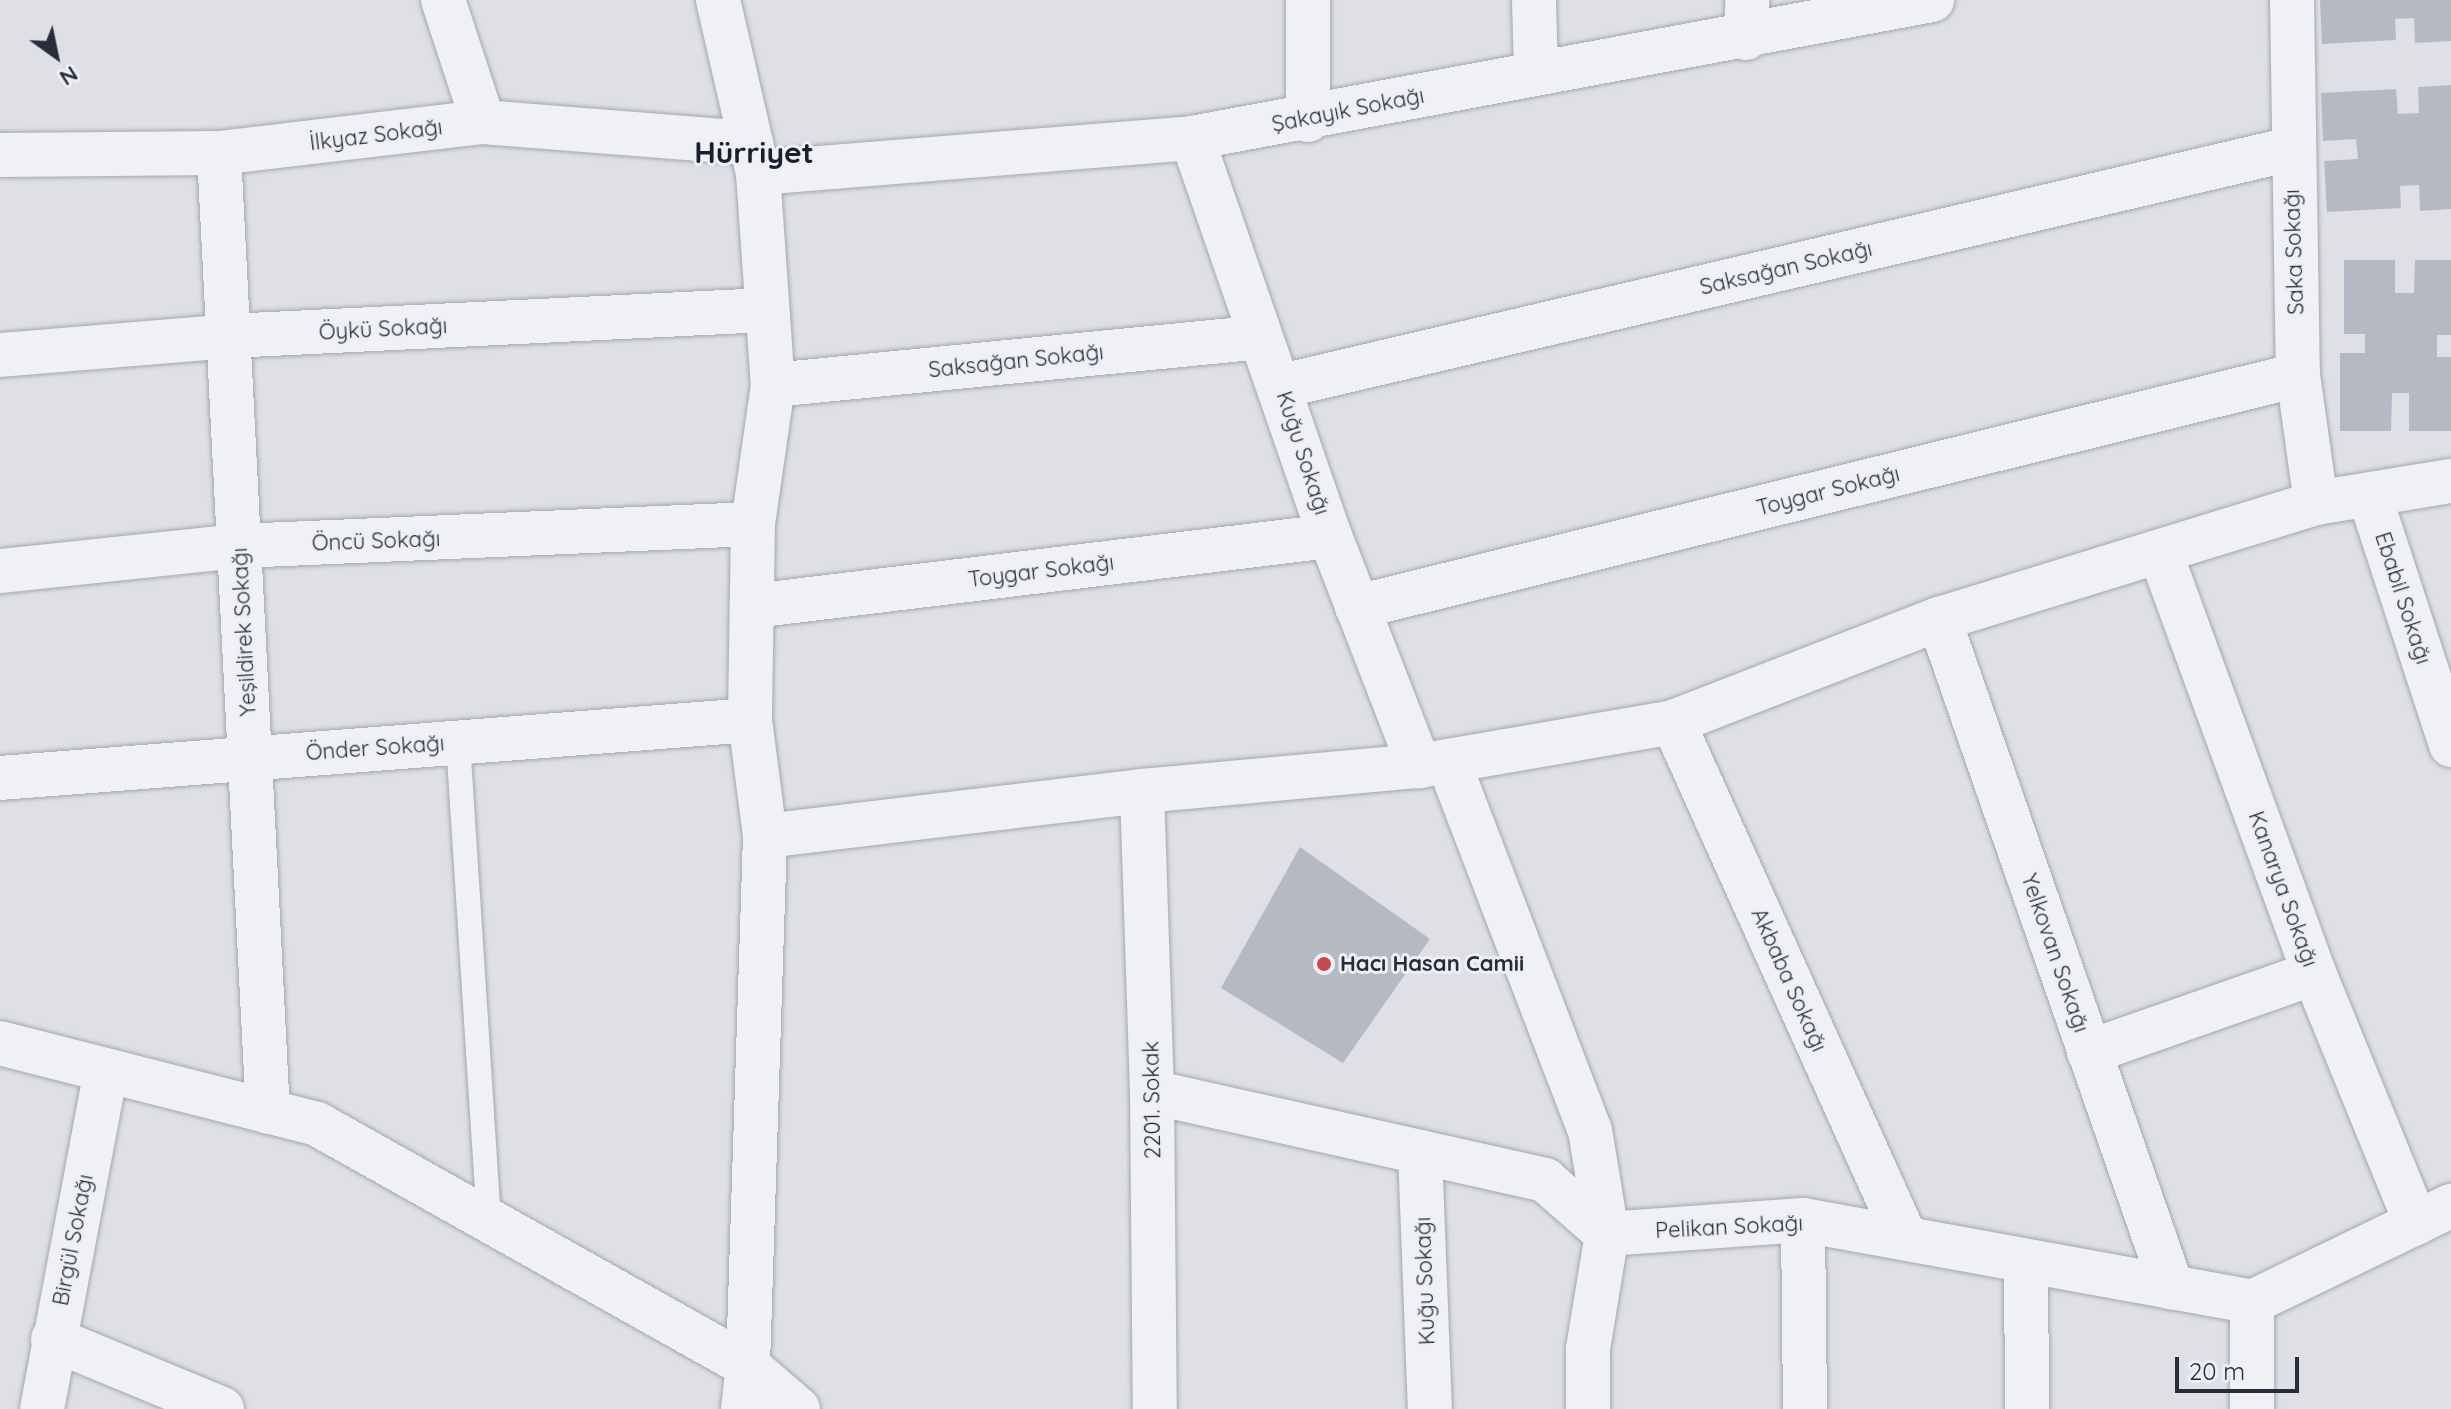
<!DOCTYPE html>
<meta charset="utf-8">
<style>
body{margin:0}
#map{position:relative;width:2451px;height:1409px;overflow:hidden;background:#dee0e6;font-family:Quicksand,sans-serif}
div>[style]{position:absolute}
.building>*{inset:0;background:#b6b9c3}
.roads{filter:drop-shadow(0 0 2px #a4a7b0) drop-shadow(0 0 2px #a4a7b0)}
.service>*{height:24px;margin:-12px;padding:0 12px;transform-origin:12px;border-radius:12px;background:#f0f1f5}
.minor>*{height:44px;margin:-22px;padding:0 22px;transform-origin:22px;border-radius:22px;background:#f0f1f5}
.tertiary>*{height:44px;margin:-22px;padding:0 22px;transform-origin:22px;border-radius:22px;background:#f0f1f5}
.dots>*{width:22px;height:22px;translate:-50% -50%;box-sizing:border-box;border:4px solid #edeff4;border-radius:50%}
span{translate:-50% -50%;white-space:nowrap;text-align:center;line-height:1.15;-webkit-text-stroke:6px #edeff4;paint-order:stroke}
.street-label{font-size:22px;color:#282d3c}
.poi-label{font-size:22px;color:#282d3c;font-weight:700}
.left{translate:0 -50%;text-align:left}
.district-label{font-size:30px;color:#1b1f2d;font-weight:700}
.north{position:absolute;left:16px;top:16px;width:80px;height:80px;-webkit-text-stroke:6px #edeff4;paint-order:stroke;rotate:147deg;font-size:22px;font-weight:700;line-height:32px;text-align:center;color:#282d3c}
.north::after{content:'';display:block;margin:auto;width:28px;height:36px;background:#282d3c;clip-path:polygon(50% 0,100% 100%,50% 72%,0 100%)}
.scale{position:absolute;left:2175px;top:1357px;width:124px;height:36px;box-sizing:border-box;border:4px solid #282d3c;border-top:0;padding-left:10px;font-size:24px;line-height:28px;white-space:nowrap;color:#282d3c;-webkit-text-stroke:6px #edeff4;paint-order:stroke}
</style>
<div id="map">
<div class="building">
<i style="clip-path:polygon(2320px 0,2451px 0,2451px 41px,2415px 43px,2414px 18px,2395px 19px,2396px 40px,2322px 44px)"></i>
<i style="clip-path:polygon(2451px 85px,2451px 209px,2420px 211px,2419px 185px,2400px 186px,2401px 208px,2327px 212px,2324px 161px,2358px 159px,2356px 139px,2323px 141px,2321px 93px,2396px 89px,2398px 114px,2419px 113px,2418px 87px)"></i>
<i style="clip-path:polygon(2344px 260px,2395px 260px,2395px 293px,2414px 293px,2415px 260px,2451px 260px,2451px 335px,2437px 335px,2437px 357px,2451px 357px,2451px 431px,2409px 431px,2409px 393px,2392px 393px,2391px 431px,2340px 431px,2340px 353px,2365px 353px,2365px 334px,2344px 334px)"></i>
<i style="clip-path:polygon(1300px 847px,1430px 939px,1343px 1063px,1221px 988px)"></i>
</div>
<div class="roads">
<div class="service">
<i style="left:458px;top:742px;width:480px;rotate:86.3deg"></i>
</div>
<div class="minor">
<i style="left:443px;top:0;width:128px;rotate:71.8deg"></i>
<i style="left:1534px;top:0;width:71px;rotate:88.4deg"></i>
<i style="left:1746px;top:38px;width:38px;rotate:-88deg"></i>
<i style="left:1308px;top:120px;width:120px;rotate:-90deg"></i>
<i style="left:1192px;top:138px;width:421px;rotate:70.9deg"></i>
<i style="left:1330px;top:536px;width:247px;rotate:68.8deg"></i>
<i style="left:219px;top:153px;width:960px;rotate:87.08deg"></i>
<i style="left:0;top:155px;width:219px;rotate:-0.5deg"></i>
<i style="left:219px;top:153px;width:266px;rotate:-6.7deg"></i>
<i style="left:483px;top:122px;width:269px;rotate:4.5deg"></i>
<i style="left:0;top:355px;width:230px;rotate:-4.7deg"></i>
<i style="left:229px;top:336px;width:539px;rotate:-2.77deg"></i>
<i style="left:773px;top:385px;width:489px;rotate:-5.6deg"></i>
<i style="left:1282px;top:386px;width:1036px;rotate:-13.22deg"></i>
<i style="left:2370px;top:497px;width:261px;rotate:71.9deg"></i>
<i style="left:2160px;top:552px;width:448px;rotate:69.9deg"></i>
<i style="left:2314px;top:973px;width:270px;rotate:67.8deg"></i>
<i style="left:0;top:571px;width:240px;rotate:-6deg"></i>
<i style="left:239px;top:546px;width:514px;rotate:-2.45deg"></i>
<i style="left:753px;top:606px;width:581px;rotate:-6.92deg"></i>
<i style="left:1357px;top:607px;width:969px;rotate:-13.85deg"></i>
<i style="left:1939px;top:619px;width:708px;rotate:70.8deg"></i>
<i style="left:1673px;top:722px;width:565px;rotate:65.75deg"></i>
<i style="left:1448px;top:761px;width:395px;rotate:69deg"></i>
<i style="left:1590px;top:1130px;width:105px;rotate:80.7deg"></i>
<i style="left:1607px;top:1234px;width:117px;rotate:99.4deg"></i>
<i style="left:1588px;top:1349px;width:60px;rotate:90deg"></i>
<i style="left:0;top:778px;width:752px;rotate:-4.42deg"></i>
<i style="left:1142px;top:791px;width:301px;rotate:88.1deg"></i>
<i style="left:1152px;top:1092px;width:317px;rotate:89.5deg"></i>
<i style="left:2089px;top:1052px;width:238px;rotate:-19.3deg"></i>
<i style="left:1420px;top:1152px;width:257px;rotate:87.8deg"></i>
<i style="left:1803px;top:1220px;width:189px;rotate:89.4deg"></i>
<i style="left:2026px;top:1261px;width:148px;rotate:89.6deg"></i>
<i style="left:2252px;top:1302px;width:107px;rotate:90deg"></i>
<i style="left:53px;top:1339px;width:183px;rotate:22.5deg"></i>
<i style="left:42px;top:1409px;width:344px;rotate:-79.3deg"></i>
<i style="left:743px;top:1409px;width:43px;rotate:-83.4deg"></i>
</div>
<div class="tertiary">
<i style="left:718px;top:0;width:178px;rotate:77deg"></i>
<i style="left:758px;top:173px;width:213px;rotate:86deg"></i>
<i style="left:773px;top:385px;width:140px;rotate:98.2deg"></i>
<i style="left:753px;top:524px;width:196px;rotate:90.9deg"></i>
<i style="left:750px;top:720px;width:117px;rotate:82.6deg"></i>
<i style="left:765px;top:836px;width:530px;rotate:91.84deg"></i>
<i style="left:2292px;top:0;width:375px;rotate:89.1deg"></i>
<i style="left:2298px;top:375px;width:129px;rotate:82deg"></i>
<i style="left:758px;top:173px;width:435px;rotate:-4.6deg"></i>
<i style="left:1192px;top:138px;width:753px;rotate:-10.56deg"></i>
<i style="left:765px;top:836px;width:380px;rotate:-6.8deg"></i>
<i style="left:1142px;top:791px;width:278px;rotate:-5.2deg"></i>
<i style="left:1419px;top:766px;width:258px;rotate:-9.8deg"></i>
<i style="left:1673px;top:722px;width:285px;rotate:-21.2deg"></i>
<i style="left:1939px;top:619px;width:394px;rotate:-17.1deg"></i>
<i style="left:2316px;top:503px;width:137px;rotate:-9.3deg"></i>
<i style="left:0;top:1043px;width:327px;rotate:14.3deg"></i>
<i style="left:317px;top:1124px;width:494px;rotate:29.3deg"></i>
<i style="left:748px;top:1366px;width:66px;rotate:40.7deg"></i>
<i style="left:1152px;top:1092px;width:403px;rotate:12.6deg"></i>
<i style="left:1545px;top:1180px;width:82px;rotate:41.1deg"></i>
<i style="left:1607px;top:1234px;width:196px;rotate:-4.1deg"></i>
<i style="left:1803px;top:1220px;width:456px;rotate:10.3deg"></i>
<i style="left:2252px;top:1302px;width:221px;rotate:-25.8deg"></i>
</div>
</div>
<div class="dots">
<i style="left:1324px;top:964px;background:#c34b50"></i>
</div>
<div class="street-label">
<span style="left:1348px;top:110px;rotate:-11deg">Şakayık Sokağı</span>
<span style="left:376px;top:135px;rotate:-7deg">İlkyaz Sokağı</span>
<span style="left:2294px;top:252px;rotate:-92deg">Saka Sokağı</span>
<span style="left:1786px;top:268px;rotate:-13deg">Saksağan Sokağı</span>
<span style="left:383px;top:329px;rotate:-3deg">Öykü Sokağı</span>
<span style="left:1016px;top:361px;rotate:-6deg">Saksağan Sokağı</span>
<span style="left:1303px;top:453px;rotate:72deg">Kuğu Sokağı</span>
<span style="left:1828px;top:491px;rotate:-14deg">Toygar Sokağı</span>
<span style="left:376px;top:541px;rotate:-2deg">Öncü Sokağı</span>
<span style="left:1041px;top:571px;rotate:-7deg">Toygar Sokağı</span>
<span style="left:2403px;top:598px;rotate:72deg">Ebabil Sokağı</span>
<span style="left:244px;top:632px;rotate:-93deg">Yeşildirek Sokağı</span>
<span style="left:375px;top:748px;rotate:-4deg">Önder Sokağı</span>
<span style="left:2283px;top:889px;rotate:70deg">Kanarya Sokağı</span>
<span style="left:2055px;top:953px;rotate:71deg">Yelkovan Sokağı</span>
<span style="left:1789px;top:980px;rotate:66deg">Akbaba Sokağı</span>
<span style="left:1152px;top:1100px;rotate:-91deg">2201. Sokak</span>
<span style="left:1729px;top:1227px;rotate:-3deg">Pelikan Sokağı</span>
<span style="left:73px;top:1240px;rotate:-79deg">Birgül Sokağı</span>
<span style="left:1425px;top:1281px;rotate:-92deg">Kuğu Sokağı</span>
</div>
<div class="poi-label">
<span class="left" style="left:1340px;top:964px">Hacı Hasan Camii</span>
</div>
<div class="district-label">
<span style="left:754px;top:152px">Hürriyet</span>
</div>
<div class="north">N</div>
<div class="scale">20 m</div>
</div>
